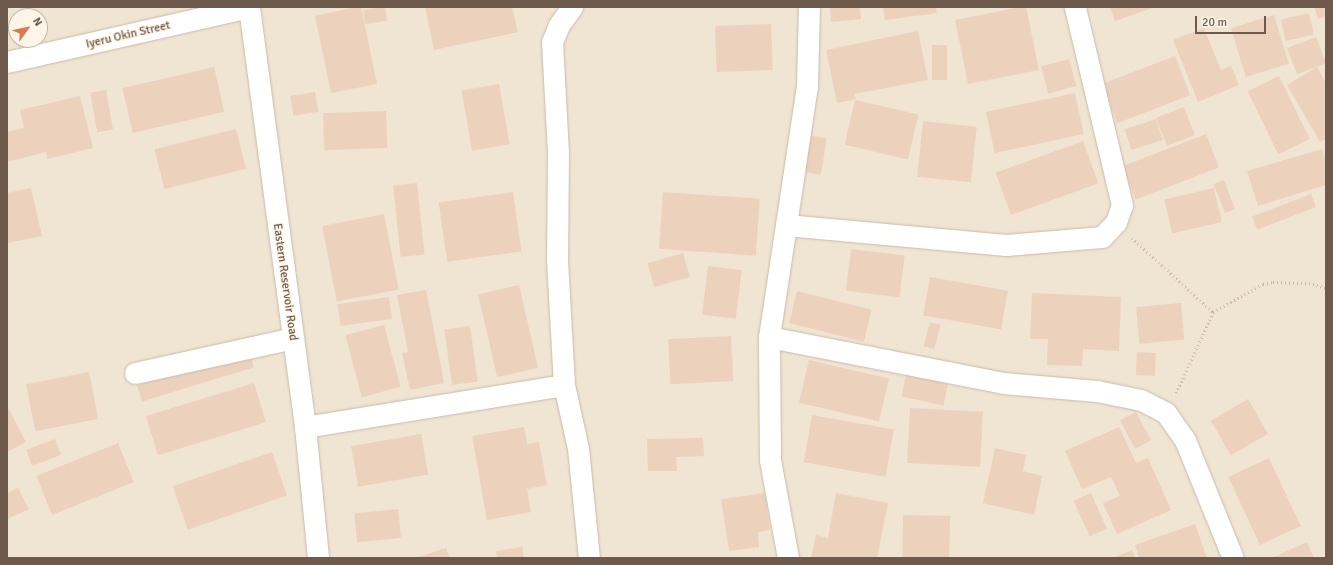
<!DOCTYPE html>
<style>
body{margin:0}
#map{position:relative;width:1333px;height:565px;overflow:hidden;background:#f9f2e3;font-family:Signika,sans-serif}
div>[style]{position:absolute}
.residential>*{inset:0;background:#f0e4d2}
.building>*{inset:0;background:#ecd2bd;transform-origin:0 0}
.path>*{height:2.5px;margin-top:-1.25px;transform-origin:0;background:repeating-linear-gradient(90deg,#d0b6a1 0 1px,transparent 0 4px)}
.roads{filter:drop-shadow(0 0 1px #c9baab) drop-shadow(0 0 1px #c9baab)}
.street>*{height:21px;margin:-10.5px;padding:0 10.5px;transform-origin:10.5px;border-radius:10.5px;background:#fff}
span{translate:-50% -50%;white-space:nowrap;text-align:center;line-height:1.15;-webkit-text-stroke:3px #fdf6e8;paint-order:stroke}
.street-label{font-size:12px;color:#6e5a4c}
.frame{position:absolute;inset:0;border:8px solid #6e5a4c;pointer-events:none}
.north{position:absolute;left:8px;top:8px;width:40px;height:40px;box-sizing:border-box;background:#fdf6e8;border:1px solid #c4b8aa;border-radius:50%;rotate:57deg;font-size:11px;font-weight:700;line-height:16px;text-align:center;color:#6e5a4c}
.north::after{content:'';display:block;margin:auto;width:14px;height:18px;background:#d87854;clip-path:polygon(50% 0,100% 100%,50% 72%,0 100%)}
.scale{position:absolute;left:1195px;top:16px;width:71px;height:18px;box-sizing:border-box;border:2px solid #6e5a4c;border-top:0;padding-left:5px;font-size:12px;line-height:14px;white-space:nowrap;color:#6e5a4c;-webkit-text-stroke:3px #fdf6e8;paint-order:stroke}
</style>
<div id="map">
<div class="residential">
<i style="clip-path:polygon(evenodd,7px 7px,1326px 7px,1326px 558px,7px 558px,7px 7px,16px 16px,40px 16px,40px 40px,16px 40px,16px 16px)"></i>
</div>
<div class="building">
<i style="clip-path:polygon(356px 7px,361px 7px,377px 84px,331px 93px,315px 16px)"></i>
<i style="left:385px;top:7px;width:14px;height:22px;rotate:82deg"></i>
<i style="clip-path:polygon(425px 7px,512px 7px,518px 32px,434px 50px)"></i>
<i style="clip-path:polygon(830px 7px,860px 7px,861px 19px,831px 22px)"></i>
<i style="clip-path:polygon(883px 7px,936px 7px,937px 13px,885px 20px)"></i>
<i style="clip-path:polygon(1021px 7px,1026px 7px,1039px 70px,968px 84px,955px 20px)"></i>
<i style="clip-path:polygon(1110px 7px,1155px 7px,1115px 21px)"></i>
<i style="clip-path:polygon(1314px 7px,1326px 7px,1326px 16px,1318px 19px)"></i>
<i style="left:1309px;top:13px;width:22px;height:29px;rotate:77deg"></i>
<i style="left:1274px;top:15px;width:51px;height:45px;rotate:73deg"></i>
<i style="left:771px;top:24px;width:46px;height:56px;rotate:88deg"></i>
<i style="clip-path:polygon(1204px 28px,1221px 70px,1231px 66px,1239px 85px,1198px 102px,1173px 40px)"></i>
<i style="clip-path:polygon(918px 31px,928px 80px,854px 94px,856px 99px,837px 103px,826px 50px)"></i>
<i style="left:1316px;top:37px;width:28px;height:31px;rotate:69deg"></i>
<i style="left:932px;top:45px;width:15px;height:35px"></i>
<i style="left:1175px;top:56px;width:42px;height:78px;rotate:69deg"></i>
<i style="left:1069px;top:59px;width:28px;height:29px;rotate:75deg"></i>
<i style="left:214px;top:67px;width:46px;height:94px;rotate:77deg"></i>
<i style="clip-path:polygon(1317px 67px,1326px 83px,1326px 139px,1320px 142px,1287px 85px)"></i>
<i style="left:1279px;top:76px;width:70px;height:35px;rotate:64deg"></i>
<i style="left:499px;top:84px;width:61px;height:38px;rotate:80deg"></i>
<i style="left:106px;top:90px;width:40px;height:16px;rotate:80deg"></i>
<i style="left:315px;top:92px;width:20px;height:25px;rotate:81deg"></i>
<i style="left:1075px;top:93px;width:42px;height:91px;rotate:78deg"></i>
<i style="clip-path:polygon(80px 96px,93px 148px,47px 159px,46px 152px,7px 162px,7px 132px,24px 128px,20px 110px)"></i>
<i style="left:855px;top:100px;width:65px;height:46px;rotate:13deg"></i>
<i style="left:1184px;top:107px;width:30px;height:30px;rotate:69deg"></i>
<i style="left:386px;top:111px;width:37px;height:63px;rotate:88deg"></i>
<i style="left:1156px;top:119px;width:22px;height:33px;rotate:72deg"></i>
<i style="left:923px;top:121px;width:54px;height:56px;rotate:6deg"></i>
<i style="left:236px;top:129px;width:41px;height:84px;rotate:76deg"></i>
<i style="left:1206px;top:134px;width:36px;height:89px;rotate:69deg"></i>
<i style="left:807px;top:135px;width:20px;height:37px;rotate:9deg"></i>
<i style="left:1083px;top:141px;width:45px;height:93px;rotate:70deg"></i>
<i style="clip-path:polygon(1322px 149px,1326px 162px,1326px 185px,1258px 206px,1247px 171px)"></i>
<i style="left:1224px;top:180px;width:31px;height:11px;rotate:69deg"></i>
<i style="left:417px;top:183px;width:72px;height:24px;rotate:84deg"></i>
<i style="clip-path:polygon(31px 188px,42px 236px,7px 243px,7px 193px)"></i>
<i style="left:1214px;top:188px;width:35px;height:51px;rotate:77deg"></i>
<i style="left:513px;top:192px;width:60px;height:75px;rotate:82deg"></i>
<i style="left:663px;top:192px;width:97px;height:57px;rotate:4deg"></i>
<i style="left:1311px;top:194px;width:14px;height:63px;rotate:69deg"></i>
<i style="left:384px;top:214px;width:77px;height:63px;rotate:79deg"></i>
<i style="left:851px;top:249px;width:54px;height:42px;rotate:7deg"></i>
<i style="left:683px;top:253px;width:25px;height:37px;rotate:74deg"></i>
<i style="left:708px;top:266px;width:34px;height:49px;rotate:7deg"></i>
<i style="left:930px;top:277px;width:79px;height:39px;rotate:10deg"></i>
<i style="left:519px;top:285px;width:85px;height:42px;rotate:77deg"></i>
<i style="clip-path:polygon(426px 290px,444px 383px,410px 390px,402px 353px,408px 352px,397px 295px)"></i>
<i style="left:797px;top:291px;width:77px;height:33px;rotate:14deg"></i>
<i style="clip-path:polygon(1032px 293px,1121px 297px,1119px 351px,1083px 349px,1082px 366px,1047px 365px,1048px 339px,1030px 339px)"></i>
<i style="left:389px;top:297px;width:22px;height:52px;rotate:82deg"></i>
<i style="left:1181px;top:303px;width:37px;height:45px;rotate:85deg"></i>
<i style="left:930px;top:322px;width:11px;height:25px;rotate:15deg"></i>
<i style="left:384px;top:325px;width:64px;height:40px;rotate:75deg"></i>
<i style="left:470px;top:326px;width:56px;height:26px;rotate:82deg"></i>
<i style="left:731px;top:336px;width:45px;height:63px;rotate:87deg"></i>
<i style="left:249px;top:351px;width:17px;height:117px;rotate:73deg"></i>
<i style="left:1137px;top:352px;width:19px;height:23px;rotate:3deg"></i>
<i style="left:809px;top:360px;width:82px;height:44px;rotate:13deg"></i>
<i style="left:89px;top:372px;width:48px;height:64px;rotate:79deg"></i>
<i style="left:906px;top:375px;width:43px;height:22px;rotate:12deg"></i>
<i style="left:254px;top:383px;width:41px;height:113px;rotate:73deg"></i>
<i style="left:1248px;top:399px;width:40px;height:43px;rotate:60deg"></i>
<i style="clip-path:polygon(7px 406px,26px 442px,7px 452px)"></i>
<i style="left:910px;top:408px;width:73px;height:55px;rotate:3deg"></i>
<i style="left:1136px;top:412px;width:32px;height:18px;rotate:62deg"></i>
<i style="left:812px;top:415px;width:83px;height:48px;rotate:10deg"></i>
<i style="clip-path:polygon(524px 427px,527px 444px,539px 442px,547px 485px,527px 489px,531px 512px,487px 520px,472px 436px)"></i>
<i style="clip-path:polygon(1119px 427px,1136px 463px,1148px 458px,1171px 510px,1117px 534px,1103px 503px,1120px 496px,1111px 477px,1082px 489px,1065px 451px)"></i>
<i style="left:421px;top:434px;width:41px;height:71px;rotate:80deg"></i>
<i style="clip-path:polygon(703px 438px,704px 456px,676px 457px,677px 471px,648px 471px,647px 439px)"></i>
<i style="left:55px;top:439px;width:17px;height:31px;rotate:69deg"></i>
<i style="left:118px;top:443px;width:42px;height:88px;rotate:68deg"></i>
<i style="clip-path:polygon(995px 448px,1026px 455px,1023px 471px,1042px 476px,1034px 515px,983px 503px)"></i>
<i style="left:272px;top:452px;width:46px;height:105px;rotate:71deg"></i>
<i style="left:1269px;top:458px;width:75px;height:45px;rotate:65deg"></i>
<i style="clip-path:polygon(18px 488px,29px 509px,7px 519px,7px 493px)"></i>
<i style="clip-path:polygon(765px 493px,770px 530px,758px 532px,759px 547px,729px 551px,721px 499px)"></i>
<i style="clip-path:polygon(836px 493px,888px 503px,877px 558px,811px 558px,816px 535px,828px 538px)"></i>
<i style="left:1091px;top:493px;width:39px;height:19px;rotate:66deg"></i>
<i style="left:398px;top:509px;width:29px;height:44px;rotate:84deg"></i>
<i style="left:903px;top:515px;width:47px;height:43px;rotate:1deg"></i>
<i style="clip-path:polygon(1195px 524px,1207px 558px,1139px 558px,1135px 545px)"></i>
<i style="clip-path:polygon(1307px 542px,1314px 558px,1272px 558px)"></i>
<i style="clip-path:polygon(522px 547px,524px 558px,497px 558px,496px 551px)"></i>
<i style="clip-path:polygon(446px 548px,450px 558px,415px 558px)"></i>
<i style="clip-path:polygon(1132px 550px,1135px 558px,1113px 558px)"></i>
</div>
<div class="path">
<i style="left:1132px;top:238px;width:110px;rotate:42.4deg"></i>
<i style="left:1176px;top:393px;width:89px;rotate:-65.4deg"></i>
<i style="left:1213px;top:312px;width:57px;rotate:-29.2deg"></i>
<i style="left:1263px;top:284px;width:10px;rotate:-11deg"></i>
<i style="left:1273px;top:282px;width:36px;rotate:2deg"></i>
<i style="left:1309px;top:283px;width:18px;rotate:16deg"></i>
</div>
<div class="roads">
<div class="street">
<i style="left:249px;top:7px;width:424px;rotate:82.4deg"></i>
<i style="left:305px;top:427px;width:132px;rotate:84.3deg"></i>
<i style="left:572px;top:7px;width:22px;rotate:126deg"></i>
<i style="left:559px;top:25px;width:18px;rotate:112deg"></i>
<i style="left:552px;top:42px;width:111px;rotate:86.9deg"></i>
<i style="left:558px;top:153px;width:107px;rotate:90.5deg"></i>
<i style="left:557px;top:260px;width:125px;rotate:86.8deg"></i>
<i style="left:564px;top:385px;width:65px;rotate:77.5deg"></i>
<i style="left:578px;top:448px;width:111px;rotate:84.3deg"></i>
<i style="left:7px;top:62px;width:248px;rotate:-12.8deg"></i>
<i style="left:786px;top:225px;width:221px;rotate:5.2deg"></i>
<i style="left:1006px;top:245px;width:96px;rotate:-4.8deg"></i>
<i style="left:1102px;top:237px;width:21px;rotate:-47deg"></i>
<i style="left:1116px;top:222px;width:18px;rotate:-71deg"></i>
<i style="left:1122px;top:205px;width:204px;rotate:-103.4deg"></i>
<i style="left:769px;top:337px;width:238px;rotate:11.1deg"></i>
<i style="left:1003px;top:383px;width:94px;rotate:4.9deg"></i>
<i style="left:1097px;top:391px;width:45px;rotate:11.6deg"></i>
<i style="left:1141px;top:400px;width:28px;rotate:27deg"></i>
<i style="left:1166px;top:413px;width:33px;rotate:55deg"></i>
<i style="left:1185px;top:440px;width:127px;rotate:67.9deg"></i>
<i style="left:135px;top:373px;width:162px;rotate:-12.5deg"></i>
<i style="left:305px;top:427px;width:262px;rotate:-9.2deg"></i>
<i style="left:788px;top:558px;width:100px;rotate:-100.4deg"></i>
<i style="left:770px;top:460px;width:123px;rotate:-90.5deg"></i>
<i style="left:769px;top:337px;width:253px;rotate:-81.4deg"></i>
<i style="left:807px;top:87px;width:80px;rotate:-88.6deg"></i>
</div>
</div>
<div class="street-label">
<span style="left:128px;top:35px;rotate:-13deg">Iyeru Okin Street</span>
<span style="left:285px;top:282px;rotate:82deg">Eastern Reservoir Road</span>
</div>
<div class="frame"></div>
<div class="north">N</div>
<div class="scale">20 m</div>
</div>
